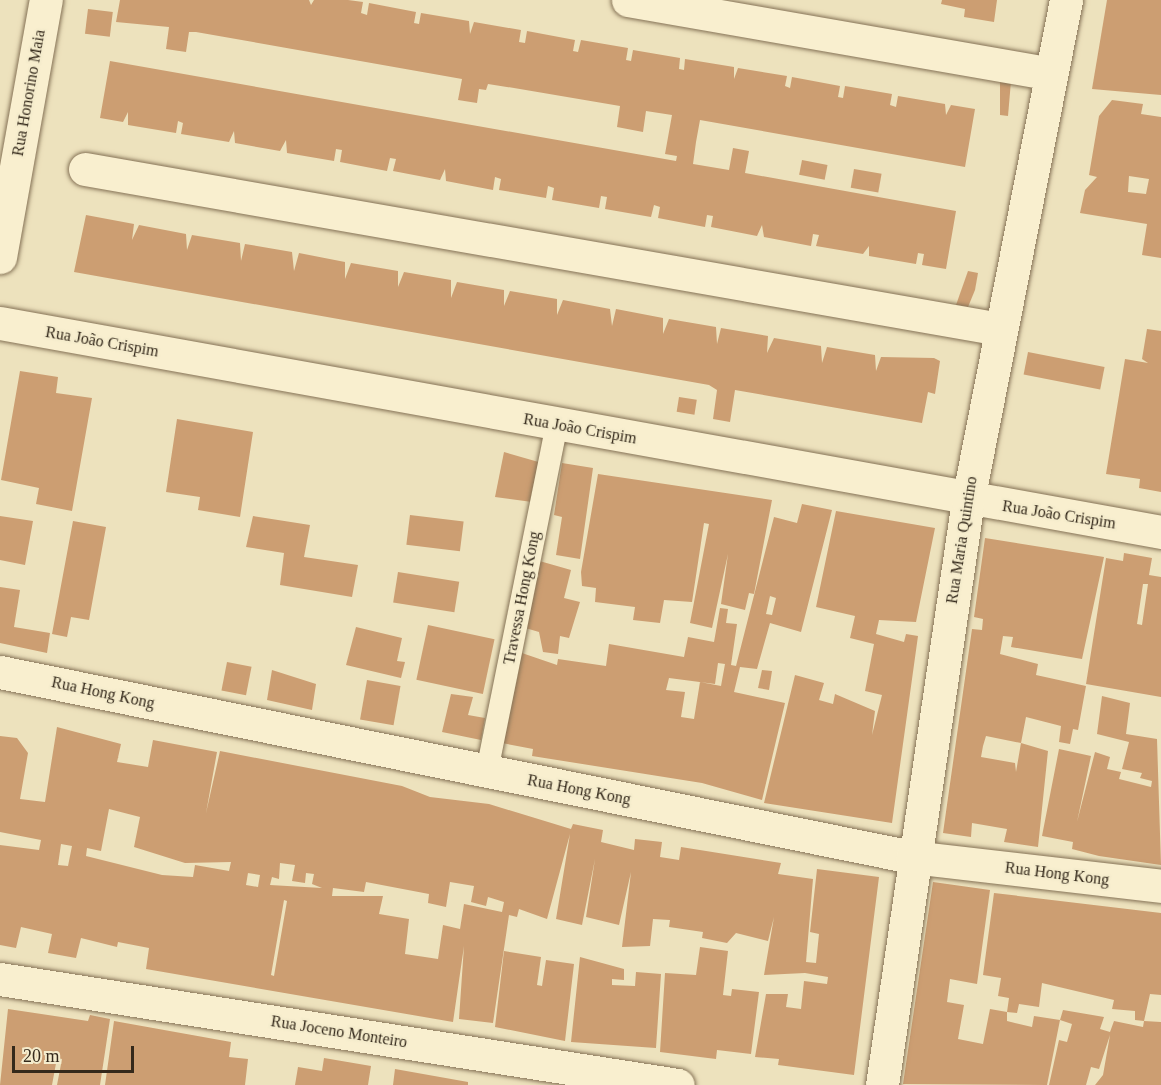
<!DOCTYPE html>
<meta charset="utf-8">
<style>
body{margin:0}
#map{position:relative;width:1161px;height:1085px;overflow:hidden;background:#ede2bd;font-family:"Times New Roman",serif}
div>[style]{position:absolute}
.building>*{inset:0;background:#cc9e72;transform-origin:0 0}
.roads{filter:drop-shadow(0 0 2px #857256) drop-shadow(0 0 2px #857256)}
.service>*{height:22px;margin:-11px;padding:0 11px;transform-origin:11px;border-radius:11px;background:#f9efcf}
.minor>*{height:33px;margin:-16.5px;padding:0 16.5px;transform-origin:16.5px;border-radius:16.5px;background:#f9efcf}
span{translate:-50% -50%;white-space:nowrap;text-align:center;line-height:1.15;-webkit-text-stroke:4.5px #f5eccc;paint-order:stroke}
.street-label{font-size:16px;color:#34291b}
.scale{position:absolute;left:12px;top:1046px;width:122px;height:27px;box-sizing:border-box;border:3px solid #34291b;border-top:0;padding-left:8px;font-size:18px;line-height:21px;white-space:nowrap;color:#34291b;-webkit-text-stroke:4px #f5eccc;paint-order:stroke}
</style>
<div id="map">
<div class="building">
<i style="clip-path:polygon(120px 0,309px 0,311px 5px,314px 0,348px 0,363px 2px,361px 13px,367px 15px,369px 3px,416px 12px,414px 23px,419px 24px,421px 13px,469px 21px,470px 34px,474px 22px,521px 30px,519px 42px,525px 43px,527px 31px,575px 40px,573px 51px,578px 52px,581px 40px,628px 48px,626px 60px,631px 61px,633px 50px,680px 58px,679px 69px,684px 70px,685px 59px,734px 67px,734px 79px,738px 68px,787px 76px,785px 86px,790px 88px,792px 77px,840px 86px,838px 97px,843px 98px,845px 86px,892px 94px,890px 105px,896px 107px,898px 96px,945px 104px,946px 115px,951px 105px,975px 109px,965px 167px,700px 120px,696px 142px,693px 164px,729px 170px,733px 148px,749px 151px,745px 173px,956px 211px,946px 269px,922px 265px,924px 254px,918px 253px,916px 264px,869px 256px,869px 246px,863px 254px,816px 246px,819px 235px,813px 234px,811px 246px,764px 237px,762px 225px,757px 236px,711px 227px,713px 216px,707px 215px,705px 227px,658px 218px,660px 207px,654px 205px,651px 217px,605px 209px,607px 197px,601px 196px,599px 208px,552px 200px,554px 188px,548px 186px,546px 198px,499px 190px,501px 179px,495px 177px,493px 190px,446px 181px,445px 169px,440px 180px,393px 171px,396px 159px,390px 158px,387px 171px,340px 162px,342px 150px,336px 149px,334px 161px,287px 153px,286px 140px,280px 151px,235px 143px,234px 131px,229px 142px,181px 134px,183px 123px,178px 121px,176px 133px,128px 125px,128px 112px,123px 122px,100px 118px,110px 61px,676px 161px,677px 156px,665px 154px,672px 115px,646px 111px,643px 132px,617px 127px,620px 106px,514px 88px,488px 84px,486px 90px,479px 89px,477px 103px,458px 100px,462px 79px,196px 32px,189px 32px,186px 52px,166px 49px,169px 27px,116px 22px)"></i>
<i style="clip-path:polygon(942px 0,997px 0,994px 22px,964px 17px,965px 9px,941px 4px)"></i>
<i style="clip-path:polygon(1107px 0,1161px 0,1161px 95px,1092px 89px)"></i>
<i style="left:88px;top:9px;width:25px;height:25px;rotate:7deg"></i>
<i style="clip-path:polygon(1000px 79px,1011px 81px,1008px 116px,1000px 115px)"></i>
<i style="clip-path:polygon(evenodd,1112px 100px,1143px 104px,1141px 114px,1161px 117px,1161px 258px,1142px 255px,1147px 224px,1080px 213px,1085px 190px,1097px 177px,1089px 175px,1099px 116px,1112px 100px,1129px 176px,1149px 179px,1146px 194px,1128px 192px,1129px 176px)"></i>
<i style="left:802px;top:160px;width:26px;height:15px;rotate:11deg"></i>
<i style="left:854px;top:169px;width:28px;height:19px;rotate:10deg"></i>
<i style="clip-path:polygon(86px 215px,134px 224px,132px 240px,139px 225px,186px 234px,187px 250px,192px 235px,240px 243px,241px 261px,245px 244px,292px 252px,294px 271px,299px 253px,345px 262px,345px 279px,351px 263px,398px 271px,398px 287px,404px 272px,451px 280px,451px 298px,457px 282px,504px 290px,504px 306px,510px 291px,557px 299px,557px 315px,563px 300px,610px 309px,612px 326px,616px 309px,663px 318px,663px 334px,669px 319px,716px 327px,717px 344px,721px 328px,768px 336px,767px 353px,774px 338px,821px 346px,822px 363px,827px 347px,875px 355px,876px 371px,881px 357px,934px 358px,940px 361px,935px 394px,928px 392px,922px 423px,735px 390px,730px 422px,713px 419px,717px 390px,709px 385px,74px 272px)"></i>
<i style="clip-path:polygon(968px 271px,978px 273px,975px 290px,968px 307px,956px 305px)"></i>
<i style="clip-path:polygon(1147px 329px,1161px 331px,1161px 492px,1139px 488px,1140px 479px,1106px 474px,1125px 359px,1148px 363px,1142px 359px)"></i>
<i style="left:1028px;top:352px;width:78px;height:23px;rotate:11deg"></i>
<i style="clip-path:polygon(20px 371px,58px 377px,56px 393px,92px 398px,72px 511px,36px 504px,39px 488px,1px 480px)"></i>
<i style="left:679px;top:397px;width:18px;height:15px;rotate:9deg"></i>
<i style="clip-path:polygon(177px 419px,253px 432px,240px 517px,198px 510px,200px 497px,166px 492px)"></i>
<i style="clip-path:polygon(504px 452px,542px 463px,532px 502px,495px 497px)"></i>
<i style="clip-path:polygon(562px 463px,593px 468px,580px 559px,556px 555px,562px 517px,554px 515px)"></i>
<i style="clip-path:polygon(598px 474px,772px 500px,754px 594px,749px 593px,745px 610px,721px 604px,728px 554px,712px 628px,690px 623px,709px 524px,704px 523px,692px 602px,664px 600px,660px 623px,633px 620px,635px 607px,595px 602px,596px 588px,582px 586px,581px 572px)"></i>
<i style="clip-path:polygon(evenodd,802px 504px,832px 510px,801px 632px,770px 623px,757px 669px,740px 667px,734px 692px,785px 703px,762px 800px,702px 783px,532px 756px,533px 749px,502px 743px,519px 652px,557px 665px,558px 659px,606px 666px,609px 644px,684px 657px,688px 637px,714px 642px,720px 608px,728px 609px,726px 623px,737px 624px,731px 665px,736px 666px,774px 517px,797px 523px,802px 504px,770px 596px,776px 598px,772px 615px,766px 614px,770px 596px,802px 504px,718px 663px,725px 664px,721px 686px,700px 682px,694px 719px,681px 717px,685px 692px,666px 690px,669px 678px,715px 684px,718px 663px)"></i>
<i style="clip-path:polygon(836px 511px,935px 528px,916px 622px,879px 620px,876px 634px,904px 642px,906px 634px,918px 636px,892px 823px,764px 803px,795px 675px,824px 683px,819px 700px,833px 704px,835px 694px,875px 711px,872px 735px,882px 695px,865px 691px,874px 644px,850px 638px,855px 616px,816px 607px)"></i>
<i style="left:410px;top:515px;width:54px;height:30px;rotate:7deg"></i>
<i style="clip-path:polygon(0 516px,33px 521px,25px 565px,0 560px)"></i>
<i style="clip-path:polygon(253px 516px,310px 525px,304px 557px,358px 565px,352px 597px,280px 585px,284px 553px,246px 547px)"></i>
<i style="clip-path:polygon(73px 521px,106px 527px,89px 620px,71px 617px,67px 637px,52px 634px)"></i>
<i style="clip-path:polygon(985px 538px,1104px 557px,1082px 659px,1011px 647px,1013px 637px,1003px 636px,1000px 654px,1038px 664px,1036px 675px,1086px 686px,1078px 730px,1073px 729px,1070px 744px,1059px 742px,1061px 726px,1026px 717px,1021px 743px,986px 736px,983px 746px,981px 757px,1015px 763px,1016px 772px,1021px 743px,1048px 751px,1038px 847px,1004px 842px,1007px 829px,972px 823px,971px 837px,943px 833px,972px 629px,982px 630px,983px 619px,974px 617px)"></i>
<i style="clip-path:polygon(evenodd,1124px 553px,1152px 558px,1149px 575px,1161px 577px,1161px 697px,1086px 684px,1106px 558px,1123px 561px,1124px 553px,1143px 584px,1148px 584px,1142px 625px,1137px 624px,1143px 584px)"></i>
<i style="clip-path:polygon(536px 560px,571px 570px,564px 598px,580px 602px,569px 638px,560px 636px,558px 654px,543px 652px,539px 632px,522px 627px)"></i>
<i style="left:398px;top:572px;width:62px;height:31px;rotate:9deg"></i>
<i style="clip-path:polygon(0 587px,20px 590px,14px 627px,50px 633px,47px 653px,0 643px)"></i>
<i style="left:428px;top:625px;width:68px;height:56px;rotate:12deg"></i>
<i style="clip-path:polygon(356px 627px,402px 638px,397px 661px,405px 662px,401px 678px,346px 665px)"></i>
<i style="left:227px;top:662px;width:25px;height:29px;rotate:11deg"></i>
<i style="clip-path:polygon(272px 670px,316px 684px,312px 710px,267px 700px)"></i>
<i style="clip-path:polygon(762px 670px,772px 671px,769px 690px,758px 688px)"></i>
<i style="left:367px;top:680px;width:34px;height:40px;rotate:10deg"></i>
<i style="clip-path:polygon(451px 694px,473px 697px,468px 715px,485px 718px,481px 740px,442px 732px)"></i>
<i style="clip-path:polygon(1102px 696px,1130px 703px,1126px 734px,1157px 739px,1161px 865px,1099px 856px,1072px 849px,1073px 842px,1042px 836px,1059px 749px,1091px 756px,1077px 822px,1095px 752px,1110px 757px,1107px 769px,1121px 772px,1119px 779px,1151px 787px,1152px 781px,1140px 778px,1142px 773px,1122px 769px,1129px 742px,1097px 734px)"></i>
<i style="clip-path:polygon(evenodd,57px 727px,121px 744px,117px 762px,148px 767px,153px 740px,217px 752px,206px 813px,220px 751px,402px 786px,430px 797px,489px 804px,571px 829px,573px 824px,603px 830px,601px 842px,634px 850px,635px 839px,662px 842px,660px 857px,679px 860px,681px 847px,781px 863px,778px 874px,813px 879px,806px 962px,816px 963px,819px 934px,810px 932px,817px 869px,879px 877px,854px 1075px,778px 1065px,779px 1059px,755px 1057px,766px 994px,788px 994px,786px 1007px,801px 1009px,804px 981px,827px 984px,828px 977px,805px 973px,764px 975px,774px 917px,768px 941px,736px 933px,727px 943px,702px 938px,703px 932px,669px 927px,670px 920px,653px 919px,650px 946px,622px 947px,631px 872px,619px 925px,586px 917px,595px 859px,582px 925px,556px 919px,570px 834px,547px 919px,519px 909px,517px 917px,509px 915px,493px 1023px,459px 1019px,464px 946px,453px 1022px,146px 969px,149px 948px,118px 942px,117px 947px,81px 938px,76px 958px,48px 953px,52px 934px,21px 927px,16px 948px,0 945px,0 845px,39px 850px,41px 840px,0 832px,0 736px,17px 738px,28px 753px,20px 799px,45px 802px,57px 727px,109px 809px,140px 817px,134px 847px,185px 863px,231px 862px,229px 871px,195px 865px,193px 877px,162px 875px,86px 856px,87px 848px,101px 851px,109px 809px,57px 727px,61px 844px,72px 846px,68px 866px,58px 865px,61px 844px,57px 727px,280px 863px,295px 865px,292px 881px,305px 883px,306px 873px,314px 874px,312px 884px,322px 888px,270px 885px,272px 877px,279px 879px,280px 863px,57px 727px,248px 873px,260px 875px,258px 887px,246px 885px,248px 873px,57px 727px,366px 882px,429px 894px,428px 903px,446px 907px,450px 882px,474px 886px,471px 902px,486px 906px,488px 897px,504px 902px,502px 912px,464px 904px,460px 929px,443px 925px,438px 959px,405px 954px,409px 919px,379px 914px,383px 896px,332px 896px,333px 888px,364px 892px,366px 882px,57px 727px,284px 900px,287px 901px,274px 976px,271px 975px,284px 900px)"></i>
<i style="clip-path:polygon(933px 882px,990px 890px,977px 984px,950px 979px,947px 1002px,964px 1005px,958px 1039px,983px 1044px,990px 1009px,1007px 1012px,1007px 1021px,1032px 1027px,1034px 1016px,1060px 1020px,1047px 1085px,903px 1084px)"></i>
<i style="clip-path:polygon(994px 893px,1161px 913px,1161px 995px,1150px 994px,1144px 1021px,1161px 1022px,1161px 1085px,1095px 1085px,1103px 1075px,1110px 1035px,1099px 1069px,1091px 1067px,1086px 1085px,1049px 1085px,1059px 1040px,1067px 1042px,1072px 1024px,1060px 1020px,1063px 1010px,1104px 1017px,1100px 1029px,1110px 1032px,1114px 1021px,1143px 1027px,1144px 1021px,1135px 1020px,1135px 1011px,1112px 1009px,1114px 1000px,1042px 983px,1039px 1007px,1019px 1004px,1017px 1013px,1007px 1012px,1009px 998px,998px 996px,1001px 978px,983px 975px)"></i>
<i style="clip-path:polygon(700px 947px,728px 951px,723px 995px,731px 996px,732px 989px,759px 992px,751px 1054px,717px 1050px,716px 1059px,660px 1052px,665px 973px,696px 975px)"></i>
<i style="clip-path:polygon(504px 951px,541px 957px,537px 985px,542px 986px,546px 960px,574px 964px,565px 1041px,495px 1027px)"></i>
<i style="clip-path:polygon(580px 957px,624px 969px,624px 980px,612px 979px,612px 985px,635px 986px,636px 972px,661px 974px,656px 1048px,571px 1042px)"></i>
<i style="clip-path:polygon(8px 1009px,88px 1021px,90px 1015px,110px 1019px,100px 1085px,57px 1085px,62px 1059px,57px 1058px,52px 1085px,0 1085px)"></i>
<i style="clip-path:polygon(114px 1021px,231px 1042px,229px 1057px,248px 1059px,245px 1085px,105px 1085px)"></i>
<i style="clip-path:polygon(324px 1058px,371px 1066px,368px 1085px,295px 1085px,298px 1067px,322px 1071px)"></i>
<i style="clip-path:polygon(395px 1069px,468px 1082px,468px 1085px,393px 1085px)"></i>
</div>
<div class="roads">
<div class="service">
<i style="left:487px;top:771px;width:353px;rotate:-78.6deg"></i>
</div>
<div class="minor">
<i style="left:628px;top:0;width:429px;rotate:9.9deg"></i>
<i style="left:85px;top:169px;width:929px;rotate:9.92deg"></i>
<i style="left:0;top:257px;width:261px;rotate:-79.9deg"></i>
<i style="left:0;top:323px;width:1180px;rotate:10.2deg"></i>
<i style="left:0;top:672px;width:931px;rotate:11.47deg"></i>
<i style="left:912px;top:857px;width:251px;rotate:6.6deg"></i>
<i style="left:0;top:979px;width:686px;rotate:8.89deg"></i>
<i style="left:882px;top:1085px;width:591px;rotate:-81.64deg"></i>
<i style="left:968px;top:500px;width:510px;rotate:-78.91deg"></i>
</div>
</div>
<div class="street-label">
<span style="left:29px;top:93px;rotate:-80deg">Rua Honorino Maia</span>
<span style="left:102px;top:342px;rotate:10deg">Rua João Crispim</span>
<span style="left:580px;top:429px;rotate:10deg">Rua João Crispim</span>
<span style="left:1059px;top:515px;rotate:9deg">Rua João Crispim</span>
<span style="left:962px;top:540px;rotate:-81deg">Rua Maria Quintino</span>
<span style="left:522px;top:598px;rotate:-79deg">Travessa Hong Kong</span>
<span style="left:103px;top:693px;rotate:12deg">Rua Hong Kong</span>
<span style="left:579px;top:790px;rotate:11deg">Rua Hong Kong</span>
<span style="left:1057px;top:874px;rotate:7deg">Rua Hong Kong</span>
<span style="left:339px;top:1032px;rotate:9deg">Rua Joceno Monteiro</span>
</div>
<div class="scale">20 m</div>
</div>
